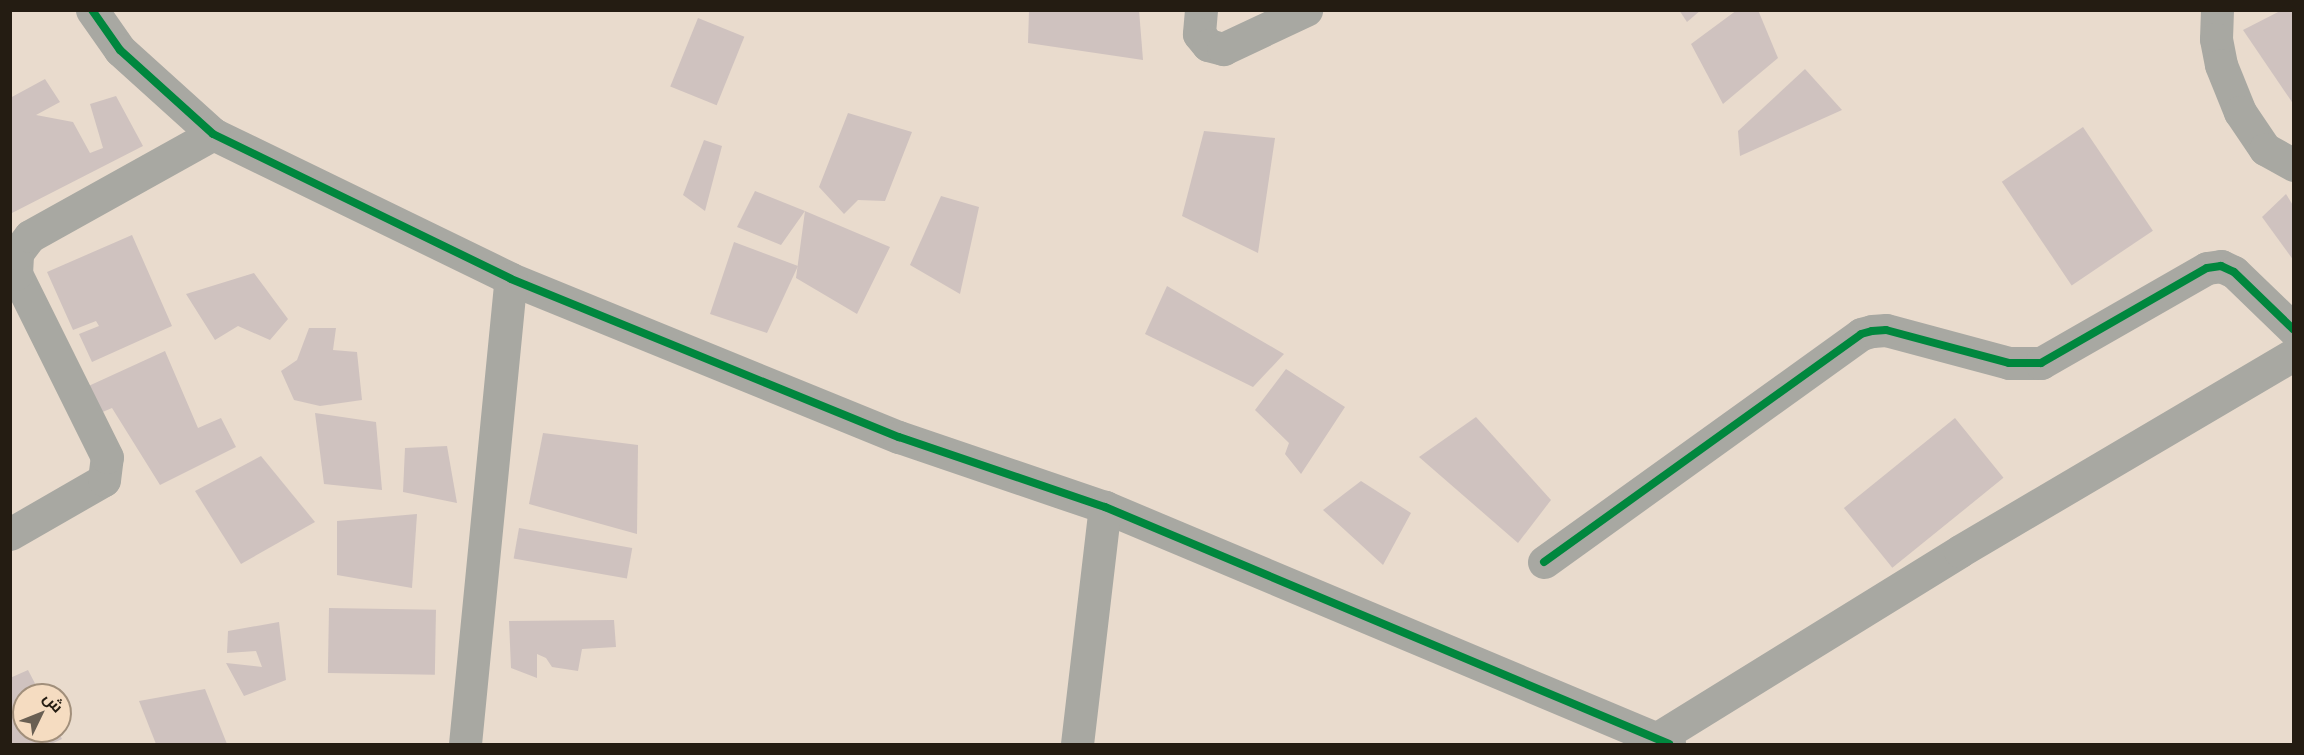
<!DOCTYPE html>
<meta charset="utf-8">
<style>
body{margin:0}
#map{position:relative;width:2304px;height:755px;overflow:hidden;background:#e9dbcd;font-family:"IBM Plex Sans",Cairo,sans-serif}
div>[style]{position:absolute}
.building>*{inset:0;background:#cfc2bf;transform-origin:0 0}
.minor>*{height:33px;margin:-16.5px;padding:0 16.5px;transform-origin:16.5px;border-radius:16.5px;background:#a8a8a2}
.cycleway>*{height:8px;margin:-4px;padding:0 4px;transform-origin:4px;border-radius:4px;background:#00873e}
span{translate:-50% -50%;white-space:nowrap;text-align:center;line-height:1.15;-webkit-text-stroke:6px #f5dcc1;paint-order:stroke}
.frame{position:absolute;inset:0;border:12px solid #241c12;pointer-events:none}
.north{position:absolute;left:12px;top:683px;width:60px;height:60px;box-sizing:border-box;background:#f5dcc1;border:2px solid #a18f7b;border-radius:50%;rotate:47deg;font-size:16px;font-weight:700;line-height:24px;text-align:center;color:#241c12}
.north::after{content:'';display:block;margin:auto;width:21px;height:27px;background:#695f53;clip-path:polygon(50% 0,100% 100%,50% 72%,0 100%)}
</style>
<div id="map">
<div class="building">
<i style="clip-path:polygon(1029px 10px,1139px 10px,1143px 60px,1028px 43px)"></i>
<i style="clip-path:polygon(1679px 10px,1701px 10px,1687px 22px)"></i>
<i style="clip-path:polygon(1737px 10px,1758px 10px,1778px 58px,1723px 104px,1691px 44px)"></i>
<i style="clip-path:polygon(2282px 10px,2294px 10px,2294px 105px,2243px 30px)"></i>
<i style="left:698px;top:18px;width:50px;height:74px;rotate:22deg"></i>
<i style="clip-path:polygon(1805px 69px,1842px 110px,1740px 156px,1738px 131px)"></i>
<i style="clip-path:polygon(45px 79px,60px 102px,36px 115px,73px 122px,90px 153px,103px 148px,90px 104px,116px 96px,143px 146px,12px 213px,10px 98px)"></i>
<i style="clip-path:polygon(848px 113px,912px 132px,885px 201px,858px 200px,844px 214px,819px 187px)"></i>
<i style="left:2083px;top:127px;width:125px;height:98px;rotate:56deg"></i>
<i style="clip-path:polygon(1204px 131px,1275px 138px,1258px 253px,1182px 216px)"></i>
<i style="clip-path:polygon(704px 140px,722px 146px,705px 211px,683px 195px)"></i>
<i style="clip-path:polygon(755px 191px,805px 211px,890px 247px,857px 314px,796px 278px,805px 211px,781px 245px,737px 227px)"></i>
<i style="clip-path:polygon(2286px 194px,2294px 207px,2294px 261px,2262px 217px)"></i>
<i style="clip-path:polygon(941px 196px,979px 207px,960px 294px,910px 265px)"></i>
<i style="clip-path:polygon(132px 235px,172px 326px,92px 362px,79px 334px,99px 326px,96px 321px,73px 330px,47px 272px)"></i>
<i style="clip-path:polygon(734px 242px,798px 266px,767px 333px,710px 314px)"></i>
<i style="clip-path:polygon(254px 273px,288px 319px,270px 340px,238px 326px,215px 340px,186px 294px)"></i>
<i style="clip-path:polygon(1167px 286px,1284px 354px,1253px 387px,1145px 334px)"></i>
<i style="clip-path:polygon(309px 328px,336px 328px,333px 350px,357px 352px,362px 400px,320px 406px,294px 400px,281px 371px,297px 360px)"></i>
<i style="clip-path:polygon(165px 351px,198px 428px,221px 418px,236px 447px,160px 485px,112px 408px,98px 414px,82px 389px)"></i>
<i style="clip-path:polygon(1286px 369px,1345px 407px,1301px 474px,1285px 454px,1289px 443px,1255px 410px)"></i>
<i style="clip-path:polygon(315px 413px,376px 422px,382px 490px,324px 484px)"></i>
<i style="clip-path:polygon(1476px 417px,1551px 500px,1518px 543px,1419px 457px)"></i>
<i style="left:1955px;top:418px;width:77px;height:143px;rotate:51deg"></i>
<i style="clip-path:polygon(543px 433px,638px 445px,637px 534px,529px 504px)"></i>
<i style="clip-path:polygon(447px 446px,457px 503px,403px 492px,405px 448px)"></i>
<i style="clip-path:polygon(261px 456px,315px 522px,241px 564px,195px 491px)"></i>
<i style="clip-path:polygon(1361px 481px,1411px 513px,1383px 565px,1323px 510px)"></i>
<i style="clip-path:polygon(417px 514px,412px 588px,337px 575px,337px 521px)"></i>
<i style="left:519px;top:528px;width:115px;height:31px;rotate:10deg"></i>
<i style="left:329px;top:608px;width:107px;height:65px;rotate:1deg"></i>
<i style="clip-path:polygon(614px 620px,616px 647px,582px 649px,578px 671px,552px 667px,546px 658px,537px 654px,537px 678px,511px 668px,509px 621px)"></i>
<i style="clip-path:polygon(279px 622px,286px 680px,244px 696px,226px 663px,262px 667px,256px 651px,227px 653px,228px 631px)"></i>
<i style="clip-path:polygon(28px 670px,41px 695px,24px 695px,24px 731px,58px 731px,62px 739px,51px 744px,10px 744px,10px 678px)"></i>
<i style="clip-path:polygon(205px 689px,227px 744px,156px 744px,139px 701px)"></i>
</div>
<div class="minor">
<i style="left:92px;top:10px;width:49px;rotate:55deg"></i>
<i style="left:120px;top:50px;width:125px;rotate:42.1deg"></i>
<i style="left:213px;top:134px;width:331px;rotate:25.9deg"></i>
<i style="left:511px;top:279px;width:419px;rotate:22.2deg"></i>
<i style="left:899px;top:437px;width:218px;rotate:18.8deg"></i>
<i style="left:1105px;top:507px;width:612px;rotate:22.79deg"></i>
<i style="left:1201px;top:10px;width:24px;rotate:95deg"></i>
<i style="left:1199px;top:34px;width:14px;rotate:51deg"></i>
<i style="left:1208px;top:45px;width:16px;rotate:15deg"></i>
<i style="left:1223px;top:49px;width:92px;rotate:-25.2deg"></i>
<i style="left:2217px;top:10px;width:29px;rotate:92deg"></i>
<i style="left:2216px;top:39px;width:26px;rotate:79deg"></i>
<i style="left:2221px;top:65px;width:51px;rotate:68deg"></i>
<i style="left:2240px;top:112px;width:45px;rotate:56deg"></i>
<i style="left:2265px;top:149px;width:33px;rotate:29deg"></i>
<i style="left:10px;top:534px;width:108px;rotate:-29.9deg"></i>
<i style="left:104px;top:480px;width:23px;rotate:-83deg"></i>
<i style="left:107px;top:457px;width:204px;rotate:-116.4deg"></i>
<i style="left:16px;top:274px;width:21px;rotate:-87deg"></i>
<i style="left:17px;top:253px;width:21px;rotate:-53deg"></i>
<i style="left:30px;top:236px;width:210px;rotate:-29.1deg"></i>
<i style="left:1544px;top:562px;width:390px;rotate:-35.7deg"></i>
<i style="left:1861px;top:334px;width:11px;rotate:-15deg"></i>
<i style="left:1872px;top:331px;width:14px;rotate:-4deg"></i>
<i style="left:1886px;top:330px;width:127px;rotate:15deg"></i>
<i style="left:2009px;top:363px;width:32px"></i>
<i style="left:2041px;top:363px;width:191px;rotate:-29.8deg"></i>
<i style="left:2207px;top:268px;width:14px;rotate:-8deg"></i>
<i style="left:2221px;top:266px;width:14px;rotate:25deg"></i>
<i style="left:2234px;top:272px;width:83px;rotate:44deg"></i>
<i style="left:1656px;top:739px;width:357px;rotate:-31.7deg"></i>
<i style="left:1960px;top:551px;width:388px;rotate:-30.5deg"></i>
<i style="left:465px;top:744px;width:467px;rotate:-84.4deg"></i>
<i style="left:1077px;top:744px;width:239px;rotate:-83.3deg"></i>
</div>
<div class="cycleway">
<i style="left:92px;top:10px;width:49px;rotate:55deg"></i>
<i style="left:120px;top:50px;width:125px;rotate:42.1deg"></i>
<i style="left:213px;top:134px;width:331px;rotate:25.9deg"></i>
<i style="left:511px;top:279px;width:419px;rotate:22.2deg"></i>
<i style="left:899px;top:437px;width:218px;rotate:18.8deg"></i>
<i style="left:1105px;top:507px;width:612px;rotate:22.79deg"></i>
<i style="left:1544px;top:562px;width:390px;rotate:-35.7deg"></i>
<i style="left:1861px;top:334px;width:11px;rotate:-15deg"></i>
<i style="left:1872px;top:331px;width:14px;rotate:-4deg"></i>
<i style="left:1886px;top:330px;width:127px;rotate:15deg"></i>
<i style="left:2009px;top:363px;width:32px"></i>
<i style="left:2041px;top:363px;width:191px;rotate:-29.8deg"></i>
<i style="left:2207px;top:268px;width:14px;rotate:-8deg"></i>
<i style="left:2221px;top:266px;width:14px;rotate:25deg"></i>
<i style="left:2234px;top:272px;width:83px;rotate:44deg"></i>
</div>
<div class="frame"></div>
<div class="north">ش</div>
</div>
